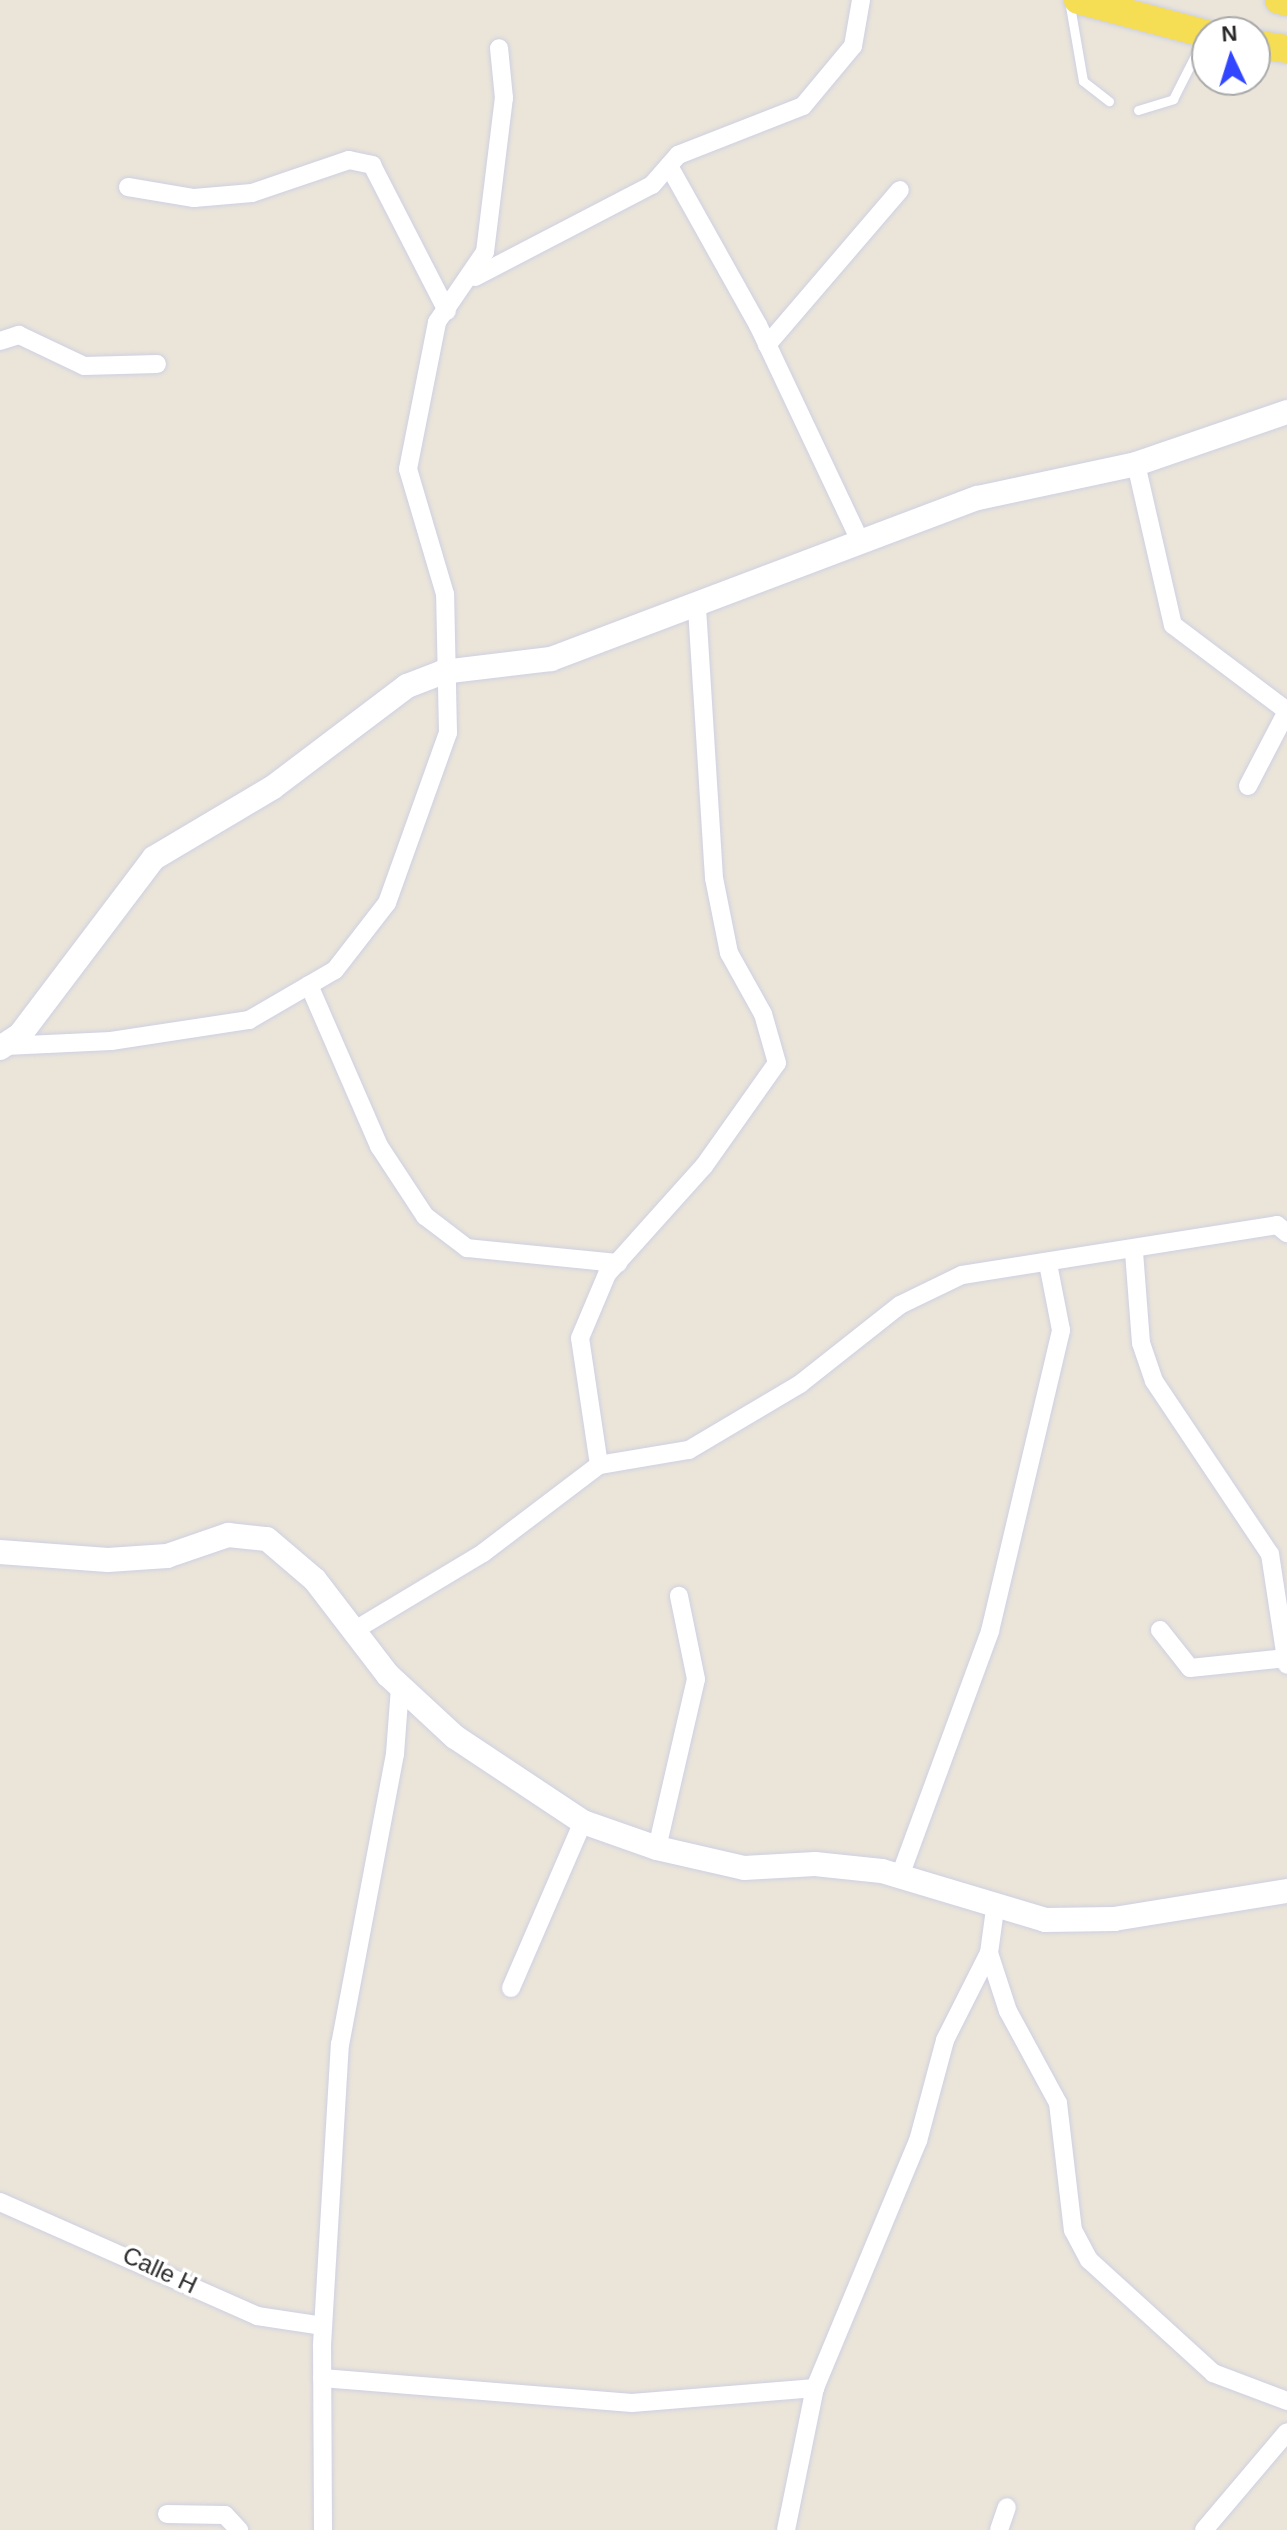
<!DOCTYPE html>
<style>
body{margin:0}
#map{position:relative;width:1287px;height:2530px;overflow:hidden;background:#ebe5d9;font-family:Arial,sans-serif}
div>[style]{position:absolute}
.roads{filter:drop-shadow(0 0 2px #ced0e2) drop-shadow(0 0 2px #ced0e2)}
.lane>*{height:9px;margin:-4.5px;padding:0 4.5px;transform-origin:4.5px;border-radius:4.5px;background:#fff}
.street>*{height:18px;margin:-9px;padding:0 9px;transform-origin:9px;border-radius:9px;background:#fff}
.secondary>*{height:24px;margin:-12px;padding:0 12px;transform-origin:12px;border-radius:12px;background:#fff}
.primary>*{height:28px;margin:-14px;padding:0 14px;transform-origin:14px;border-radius:14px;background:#f5dd54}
span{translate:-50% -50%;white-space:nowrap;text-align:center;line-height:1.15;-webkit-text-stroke:7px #fff;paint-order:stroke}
.street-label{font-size:24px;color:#282828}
.north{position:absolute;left:1191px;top:16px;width:80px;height:80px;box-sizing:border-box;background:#fff;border:2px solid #a9a9a9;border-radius:50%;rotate:356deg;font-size:22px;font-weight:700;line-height:32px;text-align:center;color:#282828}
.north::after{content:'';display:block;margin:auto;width:28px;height:36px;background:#3246ff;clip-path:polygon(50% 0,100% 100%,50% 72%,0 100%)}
</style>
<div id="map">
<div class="roads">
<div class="lane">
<i style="left:1069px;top:0;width:82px;rotate:80.2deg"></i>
<i style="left:1083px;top:81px;width:33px;rotate:38deg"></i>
<i style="left:1138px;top:110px;width:37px;rotate:-17deg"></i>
<i style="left:1173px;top:99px;width:71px;rotate:-63.1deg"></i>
</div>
<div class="street">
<i style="left:669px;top:166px;width:182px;rotate:60.8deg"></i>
<i style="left:758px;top:325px;width:237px;rotate:64.7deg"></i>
<i style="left:128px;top:187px;width:67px;rotate:9.5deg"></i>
<i style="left:194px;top:198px;width:58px;rotate:-4.9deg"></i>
<i style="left:252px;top:193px;width:102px;rotate:-18.8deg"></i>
<i style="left:349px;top:160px;width:24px;rotate:12deg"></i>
<i style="left:372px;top:165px;width:164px;rotate:62.8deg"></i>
<i style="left:475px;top:277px;width:199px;rotate:-27.5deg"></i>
<i style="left:652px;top:185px;width:40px;rotate:-49deg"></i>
<i style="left:678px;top:155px;width:134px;rotate:-21.4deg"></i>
<i style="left:803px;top:106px;width:78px;rotate:-50.2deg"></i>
<i style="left:853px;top:46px;width:47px;rotate:-80.1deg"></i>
<i style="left:0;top:341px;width:20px;rotate:-18deg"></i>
<i style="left:19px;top:335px;width:72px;rotate:25.5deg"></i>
<i style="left:84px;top:366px;width:73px;rotate:-1.6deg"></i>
<i style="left:767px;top:345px;width:204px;rotate:-49.4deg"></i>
<i style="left:1136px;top:464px;width:165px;rotate:77.1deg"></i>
<i style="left:1173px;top:625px;width:143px;rotate:37deg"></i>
<i style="left:1248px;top:786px;width:85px;rotate:-62.5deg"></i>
<i style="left:309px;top:985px;width:176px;rotate:66.5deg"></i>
<i style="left:379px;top:1146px;width:84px;rotate:56.7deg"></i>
<i style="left:425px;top:1216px;width:53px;rotate:37.3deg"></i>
<i style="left:467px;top:1248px;width:152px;rotate:5.7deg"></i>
<i style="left:5px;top:1046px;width:106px;rotate:-2.7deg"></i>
<i style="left:111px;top:1041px;width:140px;rotate:-8.7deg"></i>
<i style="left:249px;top:1020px;width:99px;rotate:-30.2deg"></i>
<i style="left:335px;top:970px;width:85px;rotate:-52.2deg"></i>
<i style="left:387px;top:903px;width:181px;rotate:-70.3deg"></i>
<i style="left:448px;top:733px;width:139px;rotate:-91.2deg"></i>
<i style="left:445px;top:594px;width:130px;rotate:-106.5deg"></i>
<i style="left:408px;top:469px;width:150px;rotate:-78.8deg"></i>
<i style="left:437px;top:322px;width:85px;rotate:-55.6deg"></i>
<i style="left:485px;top:252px;width:155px;rotate:-83deg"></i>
<i style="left:504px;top:98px;width:50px;rotate:-95.7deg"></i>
<i style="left:1134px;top:1252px;width:91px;rotate:85.6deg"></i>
<i style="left:1141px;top:1343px;width:40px;rotate:71.1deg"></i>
<i style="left:1154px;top:1381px;width:208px;rotate:56.2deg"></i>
<i style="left:1270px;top:1554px;width:112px;rotate:81.3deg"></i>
<i style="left:599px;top:1465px;width:128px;rotate:-98.5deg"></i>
<i style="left:580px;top:1338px;width:69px;rotate:-67.1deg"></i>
<i style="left:607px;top:1274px;width:145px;rotate:-48.1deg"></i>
<i style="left:704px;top:1166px;width:126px;rotate:-54.7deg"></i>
<i style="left:777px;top:1063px;width:51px;rotate:-105.9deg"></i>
<i style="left:763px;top:1014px;width:70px;rotate:-119.1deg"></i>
<i style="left:729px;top:953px;width:76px;rotate:-101.3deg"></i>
<i style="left:714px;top:878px;width:271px;rotate:-93.6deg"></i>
<i style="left:355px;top:1630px;width:149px;rotate:-31deg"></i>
<i style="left:483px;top:1553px;width:146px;rotate:-37.2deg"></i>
<i style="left:599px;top:1465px;width:91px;rotate:-9.5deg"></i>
<i style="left:689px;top:1450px;width:129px;rotate:-30.7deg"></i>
<i style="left:800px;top:1384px;width:127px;rotate:-38.3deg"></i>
<i style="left:900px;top:1305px;width:69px;rotate:-25.8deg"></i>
<i style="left:962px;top:1275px;width:319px;rotate:-9deg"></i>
<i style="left:1277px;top:1225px;width:13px;rotate:39deg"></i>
<i style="left:1160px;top:1630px;width:48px;rotate:51.7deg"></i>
<i style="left:1190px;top:1668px;width:97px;rotate:-5.9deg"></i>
<i style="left:657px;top:1848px;width:173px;rotate:-77deg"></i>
<i style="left:696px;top:1679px;width:85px;rotate:-101.6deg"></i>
<i style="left:900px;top:1876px;width:261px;rotate:-69.8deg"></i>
<i style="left:990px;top:1631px;width:309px;rotate:-76.7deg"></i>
<i style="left:1061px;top:1330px;width:67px;rotate:-101.1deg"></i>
<i style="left:989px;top:1953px;width:61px;rotate:71.9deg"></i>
<i style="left:1008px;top:2011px;width:105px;rotate:61.5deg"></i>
<i style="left:1058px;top:2103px;width:128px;rotate:83.3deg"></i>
<i style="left:1073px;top:2230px;width:34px;rotate:62deg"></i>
<i style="left:1089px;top:2260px;width:168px;rotate:42.3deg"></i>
<i style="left:1213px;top:2373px;width:79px;rotate:20.7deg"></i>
<i style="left:511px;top:1988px;width:181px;rotate:-66.6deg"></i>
<i style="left:0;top:2202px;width:281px;rotate:23.9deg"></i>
<i style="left:257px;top:2316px;width:67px;rotate:8.6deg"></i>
<i style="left:322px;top:2378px;width:311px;rotate:4.6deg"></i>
<i style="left:632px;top:2403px;width:184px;rotate:-4.7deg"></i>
<i style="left:167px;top:2514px;width:58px;rotate:1deg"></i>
<i style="left:225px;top:2515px;width:21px;rotate:47deg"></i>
<i style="left:323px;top:2530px;width:185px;rotate:-90.3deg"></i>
<i style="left:322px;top:2345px;width:301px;rotate:-86.6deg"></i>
<i style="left:340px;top:2045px;width:296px;rotate:-79.3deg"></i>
<i style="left:395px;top:1754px;width:67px;rotate:-85.7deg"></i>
<i style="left:786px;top:2530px;width:145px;rotate:-78.5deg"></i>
<i style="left:815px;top:2388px;width:268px;rotate:-67.4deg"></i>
<i style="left:918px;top:2141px;width:105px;rotate:-75deg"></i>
<i style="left:945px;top:2040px;width:97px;rotate:-63.2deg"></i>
<i style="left:989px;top:1953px;width:51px;rotate:-82.2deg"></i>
<i style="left:999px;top:2530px;width:24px;rotate:-71deg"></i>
<i style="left:1204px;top:2530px;width:128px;rotate:-49.7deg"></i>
</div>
<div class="secondary">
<i style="left:0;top:1048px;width:24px;rotate:-33deg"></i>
<i style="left:20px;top:1035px;width:222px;rotate:-52.9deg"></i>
<i style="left:154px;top:858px;width:137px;rotate:-30.7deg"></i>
<i style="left:272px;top:788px;width:169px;rotate:-37.1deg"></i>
<i style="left:407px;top:686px;width:39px;rotate:-21deg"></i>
<i style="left:443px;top:672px;width:109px;rotate:-6.9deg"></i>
<i style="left:551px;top:659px;width:456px;rotate:-20.7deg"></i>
<i style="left:978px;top:498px;width:162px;rotate:-12.1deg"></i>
<i style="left:1136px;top:464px;width:160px;rotate:-19deg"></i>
<i style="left:0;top:1552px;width:108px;rotate:4.2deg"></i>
<i style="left:108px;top:1560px;width:59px;rotate:-3.9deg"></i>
<i style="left:167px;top:1556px;width:65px;rotate:-19deg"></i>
<i style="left:228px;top:1535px;width:39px;rotate:6deg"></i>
<i style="left:267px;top:1539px;width:63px;rotate:40.5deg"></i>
<i style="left:315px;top:1580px;width:120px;rotate:52.5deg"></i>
<i style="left:388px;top:1675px;width:91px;rotate:42.8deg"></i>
<i style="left:455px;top:1737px;width:154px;rotate:33.6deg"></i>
<i style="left:583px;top:1822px;width:78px;rotate:19.4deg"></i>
<i style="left:657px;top:1848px;width:89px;rotate:12.9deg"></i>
<i style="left:744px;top:1868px;width:71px;rotate:-3.2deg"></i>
<i style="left:815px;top:1864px;width:67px;rotate:6deg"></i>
<i style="left:882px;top:1871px;width:170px;rotate:16.7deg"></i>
<i style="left:1045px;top:1920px;width:69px;rotate:-0.8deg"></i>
<i style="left:1114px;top:1919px;width:175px;rotate:-9.2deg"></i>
</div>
<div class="primary">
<i style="left:1078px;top:0;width:133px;rotate:14.8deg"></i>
<i style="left:1279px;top:0;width:8px;rotate:14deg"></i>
<i style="left:1255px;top:44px;width:32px;rotate:9deg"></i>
</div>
</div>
<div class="street-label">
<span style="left:160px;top:2270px;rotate:25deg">Calle H</span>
</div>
<div class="north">N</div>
</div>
